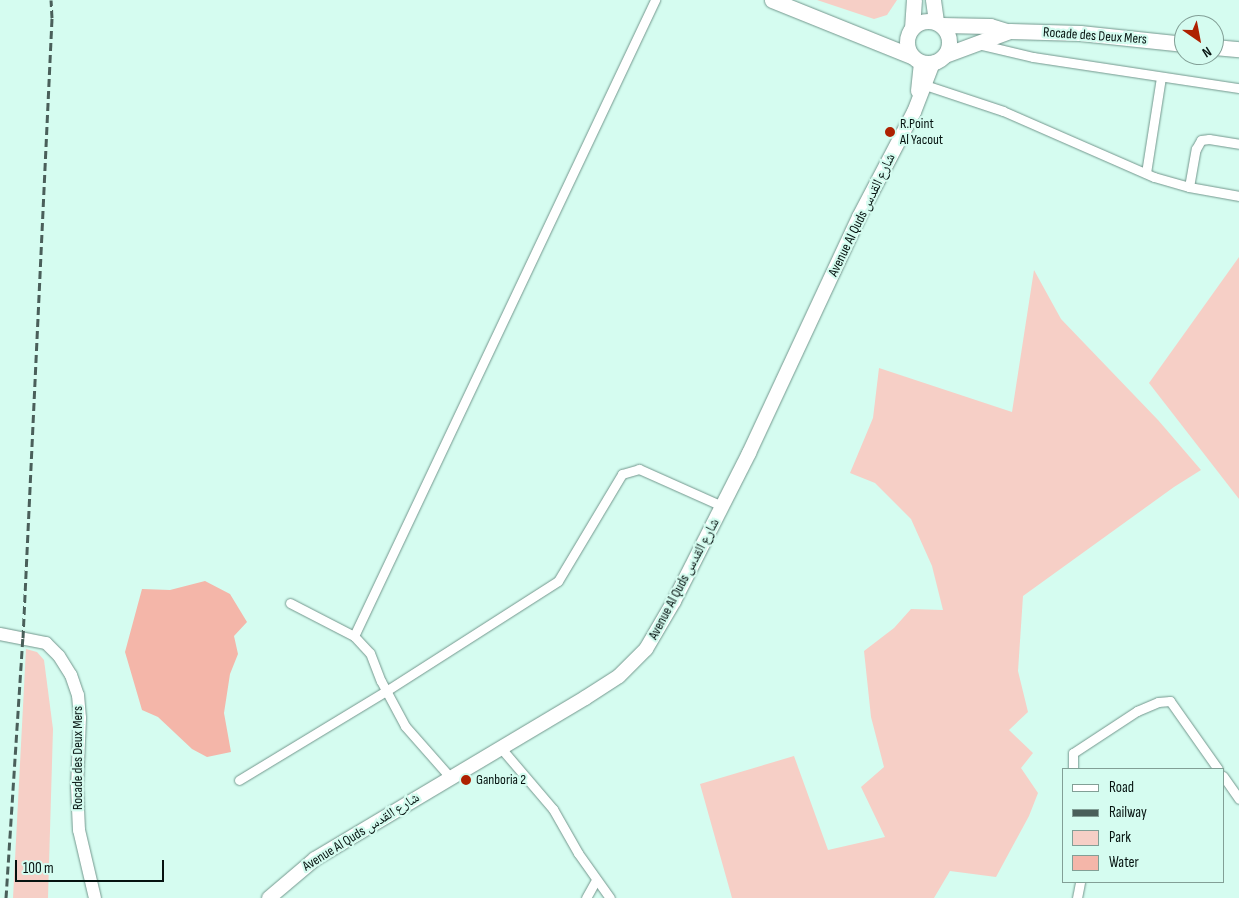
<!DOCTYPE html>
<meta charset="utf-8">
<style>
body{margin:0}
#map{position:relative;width:1239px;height:898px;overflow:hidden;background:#d5fcf0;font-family:"Sofia Sans Condensed","Noto Naskh Arabic",sans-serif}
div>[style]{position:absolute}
.green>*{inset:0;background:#f6cfc6}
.water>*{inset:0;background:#f4b6a9}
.roads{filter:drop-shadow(0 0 1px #73978d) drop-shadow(0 0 1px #73978d)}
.minor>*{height:9px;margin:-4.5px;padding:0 4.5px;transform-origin:4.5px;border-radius:4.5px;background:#fff}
.secondary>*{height:12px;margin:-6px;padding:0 6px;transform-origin:6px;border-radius:6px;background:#fff}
.primary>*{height:14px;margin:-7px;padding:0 7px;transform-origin:7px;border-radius:7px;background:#fff}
.trunk>*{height:15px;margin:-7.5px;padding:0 7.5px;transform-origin:7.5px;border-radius:7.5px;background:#fff}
.trunk>.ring{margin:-7.5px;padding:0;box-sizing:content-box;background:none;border:15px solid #fff;border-radius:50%}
.rail>*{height:3px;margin-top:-1.5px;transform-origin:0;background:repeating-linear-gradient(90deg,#4a5f5a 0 8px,transparent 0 12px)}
.dots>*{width:14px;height:14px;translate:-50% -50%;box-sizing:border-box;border:2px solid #d5fcf0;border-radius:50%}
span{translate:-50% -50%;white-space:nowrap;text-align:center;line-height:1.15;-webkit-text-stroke:4.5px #d5fcf0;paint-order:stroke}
.street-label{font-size:14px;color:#061310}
.poi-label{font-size:14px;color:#061310}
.left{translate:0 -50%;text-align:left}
.legend{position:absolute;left:1062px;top:768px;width:162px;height:115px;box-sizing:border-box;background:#d5fcf0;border:1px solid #829f96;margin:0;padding:6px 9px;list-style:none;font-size:15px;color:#061310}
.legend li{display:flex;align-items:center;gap:10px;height:25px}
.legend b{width:25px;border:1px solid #829f96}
.north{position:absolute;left:1174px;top:15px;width:50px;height:50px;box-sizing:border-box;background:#d5fcf0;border:1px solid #829f96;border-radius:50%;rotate:147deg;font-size:14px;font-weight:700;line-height:20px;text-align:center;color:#061310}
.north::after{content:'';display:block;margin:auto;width:18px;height:22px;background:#ae2101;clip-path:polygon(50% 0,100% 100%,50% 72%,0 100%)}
.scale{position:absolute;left:15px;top:860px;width:149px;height:22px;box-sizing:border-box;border:2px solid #061310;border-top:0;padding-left:6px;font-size:15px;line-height:18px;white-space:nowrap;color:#061310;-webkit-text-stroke:4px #d5fcf0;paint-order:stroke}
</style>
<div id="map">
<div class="green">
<i style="clip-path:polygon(817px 0,897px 0,887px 15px,874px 19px)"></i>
<i style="clip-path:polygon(1239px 257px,1239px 499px,1149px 383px)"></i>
<i style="clip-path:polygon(1034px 270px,1061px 319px,1158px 420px,1201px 470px,1174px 487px,1023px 596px,1018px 671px,1028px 712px,1009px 730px,1033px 753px,1021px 768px,1038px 793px,1029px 816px,996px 877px,950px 871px,934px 898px,732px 898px,700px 784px,794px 756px,828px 850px,885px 837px,861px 787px,884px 767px,871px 717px,864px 651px,894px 628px,911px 609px,943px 610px,932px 566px,911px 519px,875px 483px,850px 473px,873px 418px,879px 368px,1012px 412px)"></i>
<i style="clip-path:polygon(26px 649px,37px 652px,44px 660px,53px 729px,48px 898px,13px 898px)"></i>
</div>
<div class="water">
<i style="clip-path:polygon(205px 581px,230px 594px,247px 622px,234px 636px,238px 654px,230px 674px,224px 713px,231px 752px,207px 757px,192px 749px,158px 717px,142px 710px,125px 652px,142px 589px,170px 590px)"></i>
</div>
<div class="roads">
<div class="minor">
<i style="left:978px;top:44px;width:57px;rotate:13.3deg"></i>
<i style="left:1033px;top:57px;width:208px;rotate:8.6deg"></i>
<i style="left:925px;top:85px;width:82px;rotate:18.4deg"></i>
<i style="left:1003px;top:111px;width:165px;rotate:23.6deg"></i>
<i style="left:1154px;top:177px;width:36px;rotate:16deg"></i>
<i style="left:1189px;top:187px;width:51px;rotate:10.2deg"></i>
<i style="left:1146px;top:173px;width:97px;rotate:-81.1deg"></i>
<i style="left:1189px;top:187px;width:39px;rotate:-80deg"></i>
<i style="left:1196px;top:149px;width:10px;rotate:-61deg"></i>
<i style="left:1201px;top:140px;width:8px;rotate:-7deg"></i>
<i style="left:1209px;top:139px;width:30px;rotate:9deg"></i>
<i style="left:290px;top:603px;width:72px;rotate:27.3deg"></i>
<i style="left:354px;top:636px;width:23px;rotate:47deg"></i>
<i style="left:370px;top:653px;width:30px;rotate:69deg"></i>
<i style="left:381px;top:681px;width:51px;rotate:61.9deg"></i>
<i style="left:405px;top:726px;width:68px;rotate:48.6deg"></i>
<i style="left:354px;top:636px;width:704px;rotate:-64.67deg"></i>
<i style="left:500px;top:747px;width:82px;rotate:49.5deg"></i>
<i style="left:553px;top:809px;width:51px;rotate:60.4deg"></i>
<i style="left:578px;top:853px;width:55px;rotate:54.6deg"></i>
<i style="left:1073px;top:769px;width:16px;rotate:-90deg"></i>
<i style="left:1073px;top:753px;width:77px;rotate:-33.3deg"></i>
<i style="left:1137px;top:711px;width:23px;rotate:-23deg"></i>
<i style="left:1158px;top:702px;width:12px;rotate:-5deg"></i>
<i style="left:1170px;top:701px;width:83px;rotate:54.8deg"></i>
<i style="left:1223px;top:776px;width:28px;rotate:55deg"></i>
<i style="left:239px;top:780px;width:172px;rotate:-31.2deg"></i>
<i style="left:386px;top:691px;width:204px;rotate:-32.6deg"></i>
<i style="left:558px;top:581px;width:125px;rotate:-59.1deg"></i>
<i style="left:622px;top:474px;width:18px;rotate:-16deg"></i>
<i style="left:639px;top:469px;width:91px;rotate:24deg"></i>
<i style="left:586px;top:898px;width:21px;rotate:-61deg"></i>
<i style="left:1077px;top:898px;width:16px;rotate:-79deg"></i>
</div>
<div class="secondary">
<i style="left:0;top:634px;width:47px;rotate:11.1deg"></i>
<i style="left:46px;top:643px;width:18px;rotate:45deg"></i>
<i style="left:59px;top:656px;width:22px;rotate:58deg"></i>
<i style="left:71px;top:675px;width:21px;rotate:71deg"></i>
<i style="left:78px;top:695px;width:23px;rotate:85deg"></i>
<i style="left:80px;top:718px;width:68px;rotate:92.5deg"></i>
<i style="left:77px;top:786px;width:44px;rotate:87.4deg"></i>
<i style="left:79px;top:830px;width:70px;rotate:76.8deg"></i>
</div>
<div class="primary">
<i style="left:918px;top:91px;width:28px;rotate:-84deg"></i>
<i style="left:269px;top:898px;width:60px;rotate:-40.3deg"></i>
<i style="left:315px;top:859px;width:314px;rotate:-30.8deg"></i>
<i style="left:585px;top:698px;width:40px;rotate:-32.9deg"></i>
<i style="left:619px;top:676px;width:38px;rotate:-45deg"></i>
<i style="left:646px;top:649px;width:56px;rotate:-59.7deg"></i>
<i style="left:674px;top:601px;width:166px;rotate:-63.1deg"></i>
<i style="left:749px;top:453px;width:260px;rotate:-65deg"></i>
<i style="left:859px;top:217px;width:119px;rotate:-62.4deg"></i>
<i style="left:914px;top:112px;width:53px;rotate:-68.8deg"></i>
</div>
<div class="trunk">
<i style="left:772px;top:0;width:150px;rotate:21.9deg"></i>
<i style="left:933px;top:0;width:22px;rotate:82deg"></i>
<i class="ring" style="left:907px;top:21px;width:27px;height:27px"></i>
<i style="left:942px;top:25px;width:48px;rotate:1.2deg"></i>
<i style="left:990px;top:26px;width:17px;rotate:17deg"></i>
<i style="left:912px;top:28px;width:28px;rotate:-86deg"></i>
<i style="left:1214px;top:47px;width:25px;rotate:5deg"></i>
<i style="left:945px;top:55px;width:69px;rotate:-20.3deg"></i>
<i style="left:1010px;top:31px;width:70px;rotate:1.6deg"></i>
<i style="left:1080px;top:33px;width:105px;rotate:6deg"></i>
</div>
</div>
<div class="rail">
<i style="left:6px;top:898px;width:261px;rotate:-86.3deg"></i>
<i style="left:23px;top:638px;width:621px;rotate:-87.32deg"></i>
<i style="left:52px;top:18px;width:18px;rotate:-93deg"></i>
</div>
<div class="dots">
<i style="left:890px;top:132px;background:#ae2101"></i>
<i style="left:466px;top:780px;background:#ae2101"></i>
</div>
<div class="street-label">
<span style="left:1095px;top:36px;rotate:4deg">Rocade des Deux Mers</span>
<span style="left:862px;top:215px;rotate:-64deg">Avenue Al Quds شارع القدس</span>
<span style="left:684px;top:579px;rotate:-62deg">Avenue Al Quds شارع القدس</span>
<span style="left:78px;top:758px;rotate:-90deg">Rocade des Deux Mers</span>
<span style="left:361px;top:832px;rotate:-32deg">Avenue Al Quds شارع القدس</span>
</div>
<div class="poi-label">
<span class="left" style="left:900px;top:132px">R.Point<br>Al Yacout</span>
<span class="left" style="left:476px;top:780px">Ganboria 2</span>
</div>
<ul class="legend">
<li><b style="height:6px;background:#fff"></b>Road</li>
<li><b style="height:6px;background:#4a5f5a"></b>Railway</li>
<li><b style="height:14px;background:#f6cfc6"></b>Park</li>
<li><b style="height:14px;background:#f4b6a9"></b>Water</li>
</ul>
<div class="north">N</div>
<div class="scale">100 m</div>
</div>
